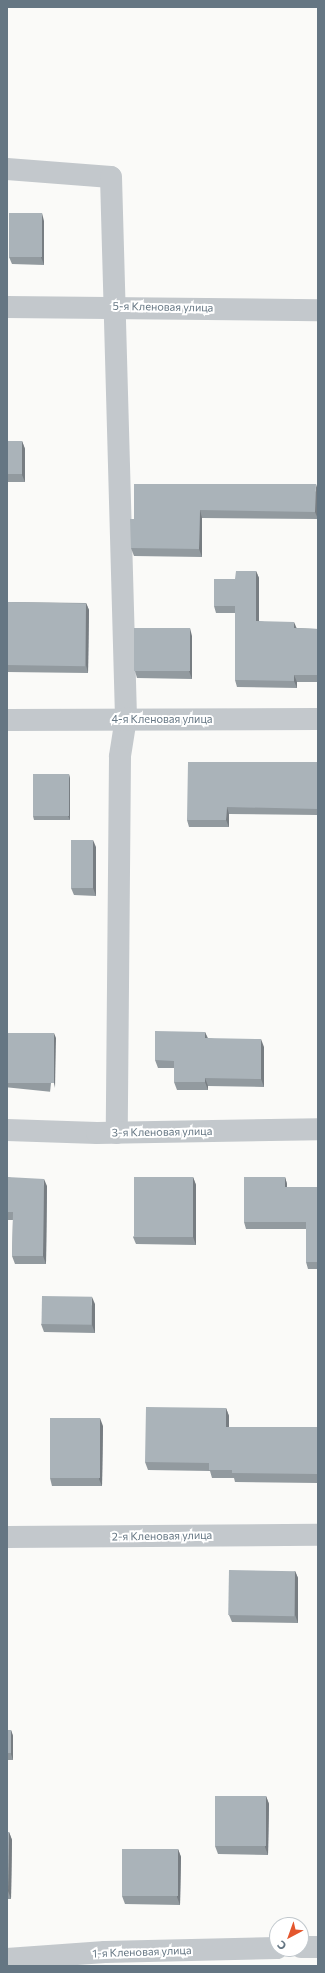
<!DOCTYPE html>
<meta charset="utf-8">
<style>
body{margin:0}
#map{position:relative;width:325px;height:1973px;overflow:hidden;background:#fafaf8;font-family:Commissioner,sans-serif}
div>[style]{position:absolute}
.minor>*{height:22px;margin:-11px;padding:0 11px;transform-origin:11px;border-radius:11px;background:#c3c8cc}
.wall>*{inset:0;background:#929a9f;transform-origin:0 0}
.shaded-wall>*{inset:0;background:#777d82}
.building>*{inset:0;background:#aab3b9;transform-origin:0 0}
span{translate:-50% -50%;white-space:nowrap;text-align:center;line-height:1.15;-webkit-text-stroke:4px #fff;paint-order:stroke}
.street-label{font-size:11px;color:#657683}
.frame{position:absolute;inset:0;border:8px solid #657683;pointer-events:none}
.north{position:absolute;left:269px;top:1917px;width:40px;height:40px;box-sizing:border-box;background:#fff;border:1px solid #c1c8cd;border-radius:50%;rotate:221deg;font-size:11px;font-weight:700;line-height:16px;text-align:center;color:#657683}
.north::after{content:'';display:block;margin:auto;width:14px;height:18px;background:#e4572e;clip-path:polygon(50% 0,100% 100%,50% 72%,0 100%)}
</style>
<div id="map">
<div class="minor">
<i style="left:7px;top:169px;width:104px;rotate:4.4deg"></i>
<i style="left:111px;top:177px;width:541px;rotate:88.41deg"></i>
<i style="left:126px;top:718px;width:39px;rotate:99deg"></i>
<i style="left:120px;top:757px;width:376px;rotate:90.5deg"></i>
<i style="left:7px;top:307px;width:311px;rotate:0.6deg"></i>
<i style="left:7px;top:720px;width:311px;rotate:-0.2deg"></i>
<i style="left:7px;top:1130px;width:90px;rotate:1.9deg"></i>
<i style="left:97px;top:1133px;width:221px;rotate:-1deg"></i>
<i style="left:7px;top:1537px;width:311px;rotate:-0.4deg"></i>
<i style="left:301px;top:1947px;width:17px"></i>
<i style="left:7px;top:1959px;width:98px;rotate:-4.1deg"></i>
<i style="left:105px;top:1952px;width:172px;rotate:-1.3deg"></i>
</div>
<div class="wall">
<i style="clip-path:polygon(44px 221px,44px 265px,12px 264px,9px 257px)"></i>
<i style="clip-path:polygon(7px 441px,22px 441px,25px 449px,25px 482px,7px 482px)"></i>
<i style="clip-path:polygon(318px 491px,318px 519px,202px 518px,202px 557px,134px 556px,131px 548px,134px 519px)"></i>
<i style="clip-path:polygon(256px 571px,259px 578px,259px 621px,297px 628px,318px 629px,318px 682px,297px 682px,297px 688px,237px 687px,235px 680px,235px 613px,216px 613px,214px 606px,235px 579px)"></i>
<i style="clip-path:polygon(7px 602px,86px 603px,89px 610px,88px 673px,7px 672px)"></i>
<i style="clip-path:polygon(192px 636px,192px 679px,137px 678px,135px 671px)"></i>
<i style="clip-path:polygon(318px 762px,318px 815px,229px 814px,229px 827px,189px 827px,187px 820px)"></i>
<i style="clip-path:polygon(69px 774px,70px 779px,70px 820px,34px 820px,33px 816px)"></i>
<i style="clip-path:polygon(96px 847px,96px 896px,74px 895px,71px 888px)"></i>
<i style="clip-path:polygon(205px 1032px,208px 1038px,264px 1047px,264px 1087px,208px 1086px,208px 1090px,177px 1090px,174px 1082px,174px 1068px,158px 1068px,155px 1060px)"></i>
<i style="left:7px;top:1033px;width:49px;height:54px;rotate:6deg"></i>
<i style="clip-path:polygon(7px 1177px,47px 1186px,46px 1264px,15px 1264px,12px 1256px,13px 1220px,7px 1220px)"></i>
<i style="clip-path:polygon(193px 1177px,196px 1185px,196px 1245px,136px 1244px,133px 1237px)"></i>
<i style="clip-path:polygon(285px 1177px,287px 1184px,287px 1187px,318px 1187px,318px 1269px,308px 1269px,306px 1262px,306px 1229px,246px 1229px,244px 1222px)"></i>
<i style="clip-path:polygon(95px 1304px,95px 1333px,44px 1332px,41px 1324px)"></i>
<i style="clip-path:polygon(226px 1408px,229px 1416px,229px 1427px,318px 1427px,318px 1483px,235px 1482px,234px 1478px,212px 1478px,210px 1471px,148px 1470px,145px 1462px)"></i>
<i style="clip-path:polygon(103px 1426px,102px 1486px,52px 1486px,50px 1478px)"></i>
<i style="clip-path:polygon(295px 1571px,298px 1578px,298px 1623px,232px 1622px,229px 1615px)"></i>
<i style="clip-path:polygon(7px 1730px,11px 1730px,13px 1736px,13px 1760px,7px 1760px)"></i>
<i style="clip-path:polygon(266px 1796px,269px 1804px,268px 1855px,218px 1854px,215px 1846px)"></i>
<i style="clip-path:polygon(7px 1832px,9px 1832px,12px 1840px,11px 1899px,7px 1899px)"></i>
<i style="clip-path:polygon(178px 1849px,181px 1857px,180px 1905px,125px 1904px,122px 1896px)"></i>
</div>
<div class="shaded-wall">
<i style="clip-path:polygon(42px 213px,44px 221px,44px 265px,41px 257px)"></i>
<i style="clip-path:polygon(22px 441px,25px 449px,25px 482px,22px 475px)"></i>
<i style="clip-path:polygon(316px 484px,318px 491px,318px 519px,315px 512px)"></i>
<i style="clip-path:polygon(200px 510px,202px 518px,202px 557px,199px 549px)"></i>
<i style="clip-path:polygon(256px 571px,259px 578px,259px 628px,256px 621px)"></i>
<i style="clip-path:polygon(86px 603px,89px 610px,88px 673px,86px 665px)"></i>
<i style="clip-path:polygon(294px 622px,297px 629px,294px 628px)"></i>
<i style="clip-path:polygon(190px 628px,192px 636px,192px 679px,189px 671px)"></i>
<i style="clip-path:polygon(294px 675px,297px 682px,297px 688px,294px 681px)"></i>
<i style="clip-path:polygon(69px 774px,70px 779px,70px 820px,68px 816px)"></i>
<i style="clip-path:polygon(227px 807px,229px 814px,229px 827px,226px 820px)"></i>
<i style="clip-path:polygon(93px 840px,96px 847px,96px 896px,93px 888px)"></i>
<i style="clip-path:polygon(205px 1032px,208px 1040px,205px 1038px)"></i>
<i style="clip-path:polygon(54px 1033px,56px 1038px,55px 1088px,54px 1083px)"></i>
<i style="clip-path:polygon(261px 1039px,264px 1047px,264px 1087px,261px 1079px)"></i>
<i style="clip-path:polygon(205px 1078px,208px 1086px,208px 1090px,205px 1082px)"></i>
<i style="clip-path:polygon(193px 1177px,196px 1185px,196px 1245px,193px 1237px)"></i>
<i style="clip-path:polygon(285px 1177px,287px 1184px,287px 1194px,285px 1187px)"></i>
<i style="clip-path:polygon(44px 1179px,47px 1186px,46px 1264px,43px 1256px)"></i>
<i style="clip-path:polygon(92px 1297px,95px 1304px,95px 1333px,92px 1325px)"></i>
<i style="clip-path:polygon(226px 1408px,229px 1416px,229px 1435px,226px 1427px)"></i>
<i style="clip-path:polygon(100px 1418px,103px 1426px,102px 1486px,99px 1479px)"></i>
<i style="clip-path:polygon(295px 1571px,298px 1578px,298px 1623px,295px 1615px)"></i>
<i style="clip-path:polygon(11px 1730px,13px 1736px,13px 1760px,11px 1754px)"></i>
<i style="clip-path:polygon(266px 1796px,269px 1804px,268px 1855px,265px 1847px)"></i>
<i style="clip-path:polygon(9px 1832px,12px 1840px,11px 1899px,8px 1891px)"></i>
<i style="clip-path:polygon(178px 1849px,181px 1857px,180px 1905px,177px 1897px)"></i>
</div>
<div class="building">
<i style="left:9px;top:213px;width:33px;height:44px"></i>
<i style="left:7px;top:441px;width:15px;height:33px"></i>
<i style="clip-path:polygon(134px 484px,316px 484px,315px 512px,200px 510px,199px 549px,131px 548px,130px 519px,134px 519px)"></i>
<i style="clip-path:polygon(236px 571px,256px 571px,256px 621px,294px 622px,294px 628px,318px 629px,318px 675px,294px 675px,294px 681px,235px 680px,235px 606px,214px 606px,214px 579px,235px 579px)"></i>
<i style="left:7px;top:602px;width:79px;height:63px;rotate:1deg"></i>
<i style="left:134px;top:628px;width:56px;height:43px"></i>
<i style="clip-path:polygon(188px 762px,318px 762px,318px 809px,227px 807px,226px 820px,187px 820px)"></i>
<i style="left:33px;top:774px;width:36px;height:42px"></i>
<i style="left:71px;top:840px;width:22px;height:48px"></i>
<i style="clip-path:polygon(155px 1031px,205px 1032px,205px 1038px,261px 1039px,261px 1079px,205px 1078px,205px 1082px,174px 1082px,174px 1061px,155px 1060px)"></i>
<i style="left:7px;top:1033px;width:47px;height:50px"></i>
<i style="clip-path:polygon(7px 1177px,44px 1179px,43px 1256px,12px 1256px,13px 1212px,7px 1212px)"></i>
<i style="left:134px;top:1177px;width:59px;height:60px"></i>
<i style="clip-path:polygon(244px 1177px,285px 1177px,285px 1187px,318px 1187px,318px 1262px,306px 1262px,306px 1222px,244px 1222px)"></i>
<i style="left:42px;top:1296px;width:50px;height:28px;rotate:1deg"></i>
<i style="clip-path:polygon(146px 1407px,226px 1408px,226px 1427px,318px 1427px,318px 1474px,232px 1473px,232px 1470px,209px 1470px,209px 1463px,145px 1462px)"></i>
<i style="left:50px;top:1418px;width:50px;height:60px"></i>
<i style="left:229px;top:1570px;width:66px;height:45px;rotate:1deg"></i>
<i style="left:7px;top:1730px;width:4px;height:23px"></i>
<i style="left:215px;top:1796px;width:51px;height:50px"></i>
<i style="clip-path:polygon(7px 1832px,9px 1832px,8px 1891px,7px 1891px)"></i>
<i style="left:122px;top:1849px;width:56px;height:47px"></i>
</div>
<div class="street-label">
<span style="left:163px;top:307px;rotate:1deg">5-я Кленовая улица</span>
<span style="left:162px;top:719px">4-я Кленовая улица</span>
<span style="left:162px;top:1132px;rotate:-1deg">3-я Кленовая улица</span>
<span style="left:162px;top:1536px;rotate:-1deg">2-я Кленовая улица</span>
<span style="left:142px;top:1952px;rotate:-2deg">1-я Кленовая улица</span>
</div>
<div class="frame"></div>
<div class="north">С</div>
</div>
